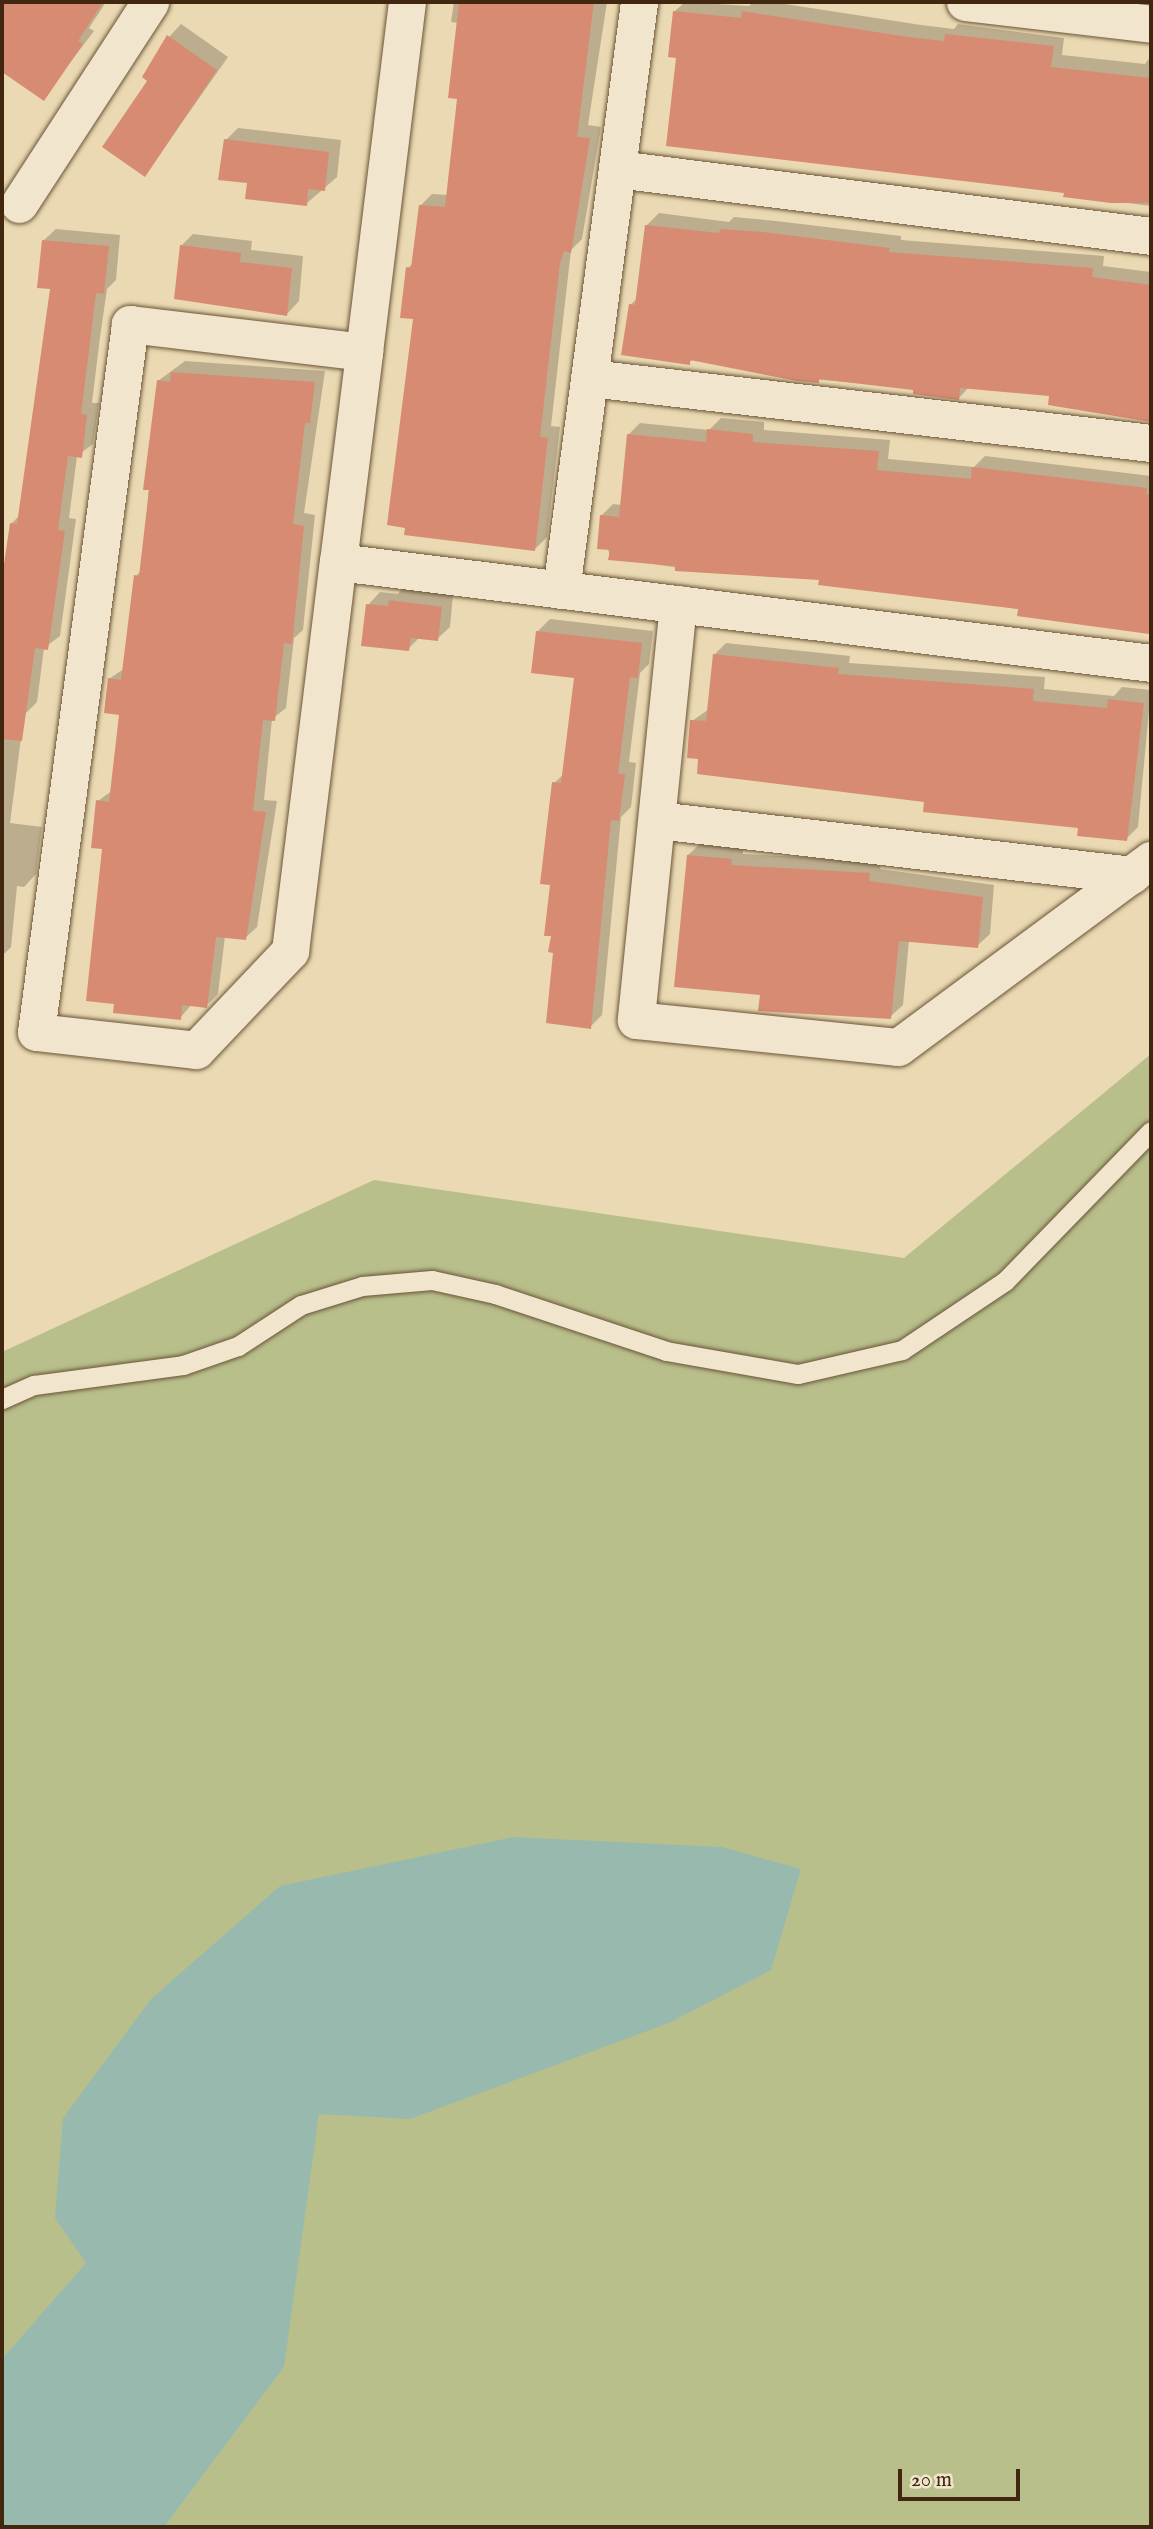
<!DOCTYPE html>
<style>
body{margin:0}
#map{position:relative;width:1153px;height:2529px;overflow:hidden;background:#ead9b2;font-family:"IM FELL English",serif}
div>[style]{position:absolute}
.green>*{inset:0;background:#b8bf8b}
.water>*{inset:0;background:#98baae}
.shadow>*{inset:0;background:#0003}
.building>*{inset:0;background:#d88b73}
.roads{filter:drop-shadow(0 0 2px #6b5438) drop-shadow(0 0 2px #6b5438)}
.lane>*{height:19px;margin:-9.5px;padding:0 9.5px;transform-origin:9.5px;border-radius:9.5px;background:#f1e6cd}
.street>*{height:37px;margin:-18.5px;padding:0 18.5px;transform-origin:18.5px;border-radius:18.5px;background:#f1e6cd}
span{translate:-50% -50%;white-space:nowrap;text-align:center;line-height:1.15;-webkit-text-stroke:7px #f1e6cd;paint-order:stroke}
.frame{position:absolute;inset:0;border:4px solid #412710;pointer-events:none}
.scale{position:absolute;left:898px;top:2469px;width:122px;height:32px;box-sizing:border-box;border:4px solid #412710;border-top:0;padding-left:9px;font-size:21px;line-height:24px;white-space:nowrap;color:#412710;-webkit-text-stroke:5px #f1e6cd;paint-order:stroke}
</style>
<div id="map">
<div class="green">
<i style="clip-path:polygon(1151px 1054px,1151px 2527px,2px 2527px,2px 1352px,374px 1180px,904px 1258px)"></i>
</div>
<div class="water">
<i style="clip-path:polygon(513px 1837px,722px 1847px,801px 1869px,771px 1970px,669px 2023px,410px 2119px,319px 2114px,284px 2367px,164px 2527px,2px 2527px,2px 2359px,86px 2263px,55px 2218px,63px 2118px,151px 1999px,280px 1886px)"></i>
</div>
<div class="shadow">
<i style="clip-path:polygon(8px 2px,106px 2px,89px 28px,94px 31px,43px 98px,14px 56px,2px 48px,2px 11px)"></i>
<i style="clip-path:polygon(454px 2px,607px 2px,588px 125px,601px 127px,582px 239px,571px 250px,551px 426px,560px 427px,547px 537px,535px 549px,415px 318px,408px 268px,413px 263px,420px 206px,432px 194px,448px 195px,459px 98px,459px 23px,451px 22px)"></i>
<i style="clip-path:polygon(685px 2px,749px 6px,753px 2px,772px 2px,921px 25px,954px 29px,958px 24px,1064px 38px,1062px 55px,1145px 64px,1151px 56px,1151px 206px,1065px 195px,1066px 191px,678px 56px,675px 11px)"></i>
<i style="clip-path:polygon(181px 24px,228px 57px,145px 175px,150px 80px,169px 37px)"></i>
<i style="clip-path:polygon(238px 128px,341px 140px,337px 177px,306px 204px,249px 182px,226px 140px)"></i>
<i style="clip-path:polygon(659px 213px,729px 222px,734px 217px,776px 221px,901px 236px,901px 240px,1104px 256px,1103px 266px,1151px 272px,1151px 422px,1051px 394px,969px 387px,959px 398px,915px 388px,778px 376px,693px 359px,689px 363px,630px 305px,638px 298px,646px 226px)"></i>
<i style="clip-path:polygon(56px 229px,120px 235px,116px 280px,107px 289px,100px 337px,92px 403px,99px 403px,93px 444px,77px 456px,69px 518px,76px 519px,60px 636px,44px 648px,37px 702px,24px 715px,10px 823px,42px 827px,36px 874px,24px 887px,17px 886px,11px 947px,2px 956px,2px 584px,11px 524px,20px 515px,52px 287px,43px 241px)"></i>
<i style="clip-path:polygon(193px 234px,252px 241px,251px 250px,303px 256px,299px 301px,287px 314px,181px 246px)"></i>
<i style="clip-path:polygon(185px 361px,325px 371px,304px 513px,315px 515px,303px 630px,294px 638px,286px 708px,272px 719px,264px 800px,277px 801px,257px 927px,245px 938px,225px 936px,218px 994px,206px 1006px,192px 1004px,180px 1018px,104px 848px,98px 801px,113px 790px,121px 713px,109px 679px,125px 668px,136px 576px,142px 570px,158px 381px)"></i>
<i style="clip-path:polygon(721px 418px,764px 422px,764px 430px,890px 440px,888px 459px,974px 467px,985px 456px,1151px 476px,1151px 629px,820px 579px,708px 572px,610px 558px,601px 516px,613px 504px,622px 505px,628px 435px,640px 423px,709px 430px)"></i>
<i style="clip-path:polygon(402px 589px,453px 595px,450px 627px,437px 639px,420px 637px,408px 649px,368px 605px,380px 592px,398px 594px)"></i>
<i style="clip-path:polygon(550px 619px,653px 631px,649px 664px,640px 673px,629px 762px,636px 763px,631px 807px,621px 817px,602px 1015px,590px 1027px,555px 952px,553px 935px,554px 783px,564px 774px,576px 676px,538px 631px)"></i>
<i style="clip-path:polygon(726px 643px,850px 656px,849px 663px,1045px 677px,1044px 689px,1114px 696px,1122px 687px,1151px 690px,1138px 827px,1126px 839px,1080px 826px,700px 757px,692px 721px,709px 709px,714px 655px)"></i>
<i style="clip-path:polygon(701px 843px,743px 847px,743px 854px,881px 861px,880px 869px,994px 885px,990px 934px,977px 946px,909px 940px,903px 1005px,890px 1017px,761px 993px,688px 855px)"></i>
</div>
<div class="building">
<i style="clip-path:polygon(2px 2px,103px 2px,78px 41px,83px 44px,44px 101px,2px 72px)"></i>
<i style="clip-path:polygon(459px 2px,594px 2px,577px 137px,590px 138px,571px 253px,564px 251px,560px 263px,540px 437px,548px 438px,535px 551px,404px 535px,405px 528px,387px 525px,413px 319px,400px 318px,406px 267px,411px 268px,419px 205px,445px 207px,457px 99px,448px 98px)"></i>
<i style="clip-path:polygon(673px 11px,741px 18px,742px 11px,908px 37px,944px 41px,945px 34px,1054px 46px,1051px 67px,1151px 78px,1151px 203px,1111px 203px,1063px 197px,1064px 193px,666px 146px,676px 58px,668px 57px)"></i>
<i style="clip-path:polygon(167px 35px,217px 70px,145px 177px,102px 147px,147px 81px,142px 77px)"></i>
<i style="clip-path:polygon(224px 139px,329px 152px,325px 191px,308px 189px,307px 206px,245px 199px,247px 183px,218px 180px)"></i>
<i style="clip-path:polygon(645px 225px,719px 233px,720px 229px,763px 232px,890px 248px,889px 252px,1093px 268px,1092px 277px,1151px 285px,1151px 422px,1048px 405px,1049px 396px,960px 388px,959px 400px,913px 394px,913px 390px,819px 379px,819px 383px,797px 381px,690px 360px,690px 365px,621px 355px,629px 304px,635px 305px)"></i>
<i style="clip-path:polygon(42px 240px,109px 246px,104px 294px,96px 293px,89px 350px,81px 414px,87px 415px,82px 458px,68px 456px,58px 530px,65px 531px,48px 650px,35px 648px,22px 741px,2px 739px,2px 578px,10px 523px,17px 524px,50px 289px,37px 288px)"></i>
<i style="clip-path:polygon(180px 245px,241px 253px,240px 262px,292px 268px,287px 316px,174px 299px)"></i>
<i style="clip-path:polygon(171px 372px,315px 382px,310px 423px,305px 423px,293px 524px,304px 526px,292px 644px,284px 643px,275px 721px,263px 720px,253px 811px,266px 812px,246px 940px,216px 937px,207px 1008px,182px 1005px,181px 1020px,113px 1013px,114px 1004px,86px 1001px,102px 849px,91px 848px,93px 829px,96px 800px,109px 802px,119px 715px,104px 713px,108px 678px,121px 680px,134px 575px,139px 576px,149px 490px,143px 490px,157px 380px,170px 382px)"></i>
<i style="clip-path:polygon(707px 429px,753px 434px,753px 442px,879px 451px,877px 470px,971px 479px,972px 467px,1147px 488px,1146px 494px,1151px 494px,1149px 634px,1017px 616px,1018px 609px,818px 585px,819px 580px,675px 571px,675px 566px,608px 560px,610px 550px,597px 549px,600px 515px,619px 517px,627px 434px,706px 442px)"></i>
<i style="clip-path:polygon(389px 600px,442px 607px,438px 641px,411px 638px,409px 651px,361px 646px,366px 604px,388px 606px)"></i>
<i style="clip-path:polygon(536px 631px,642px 643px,638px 678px,630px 677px,618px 774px,625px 774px,619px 821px,611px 820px,591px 1029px,546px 1023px,553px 953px,548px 952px,551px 936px,544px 936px,550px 885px,540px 884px,552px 782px,561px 783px,574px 678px,531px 673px)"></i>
<i style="clip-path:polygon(713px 654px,839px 668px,838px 674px,1034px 689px,1033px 701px,1107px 708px,1108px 699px,1144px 703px,1127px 841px,1077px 836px,1078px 828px,923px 812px,924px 802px,697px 774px,698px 759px,687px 758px,690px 720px,706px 721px)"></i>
<i style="clip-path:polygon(687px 855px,732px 859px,731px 865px,870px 873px,869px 881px,983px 897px,978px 948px,899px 941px,891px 1019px,758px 1011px,760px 995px,674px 987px)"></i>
</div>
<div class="roads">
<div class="lane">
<i style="left:2px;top:1399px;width:35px;rotate:-24deg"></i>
<i style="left:34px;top:1385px;width:150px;rotate:-7.6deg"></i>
<i style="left:183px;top:1365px;width:58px;rotate:-19.1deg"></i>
<i style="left:238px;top:1346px;width:75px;rotate:-33.1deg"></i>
<i style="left:301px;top:1305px;width:64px;rotate:-17.3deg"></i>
<i style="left:362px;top:1286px;width:70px;rotate:-4.9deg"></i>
<i style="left:432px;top:1280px;width:65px;rotate:12.5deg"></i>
<i style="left:495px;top:1294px;width:180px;rotate:18.4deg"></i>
<i style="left:666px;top:1351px;width:134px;rotate:9.9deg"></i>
<i style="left:798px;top:1374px;width:107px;rotate:-13deg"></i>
<i style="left:902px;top:1350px;width:124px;rotate:-33.8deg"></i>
<i style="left:1005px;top:1281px;width:209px;rotate:-45.8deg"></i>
</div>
<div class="street">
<i style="left:965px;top:2px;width:187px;rotate:6.7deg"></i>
<i style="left:617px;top:169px;width:538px;rotate:7.15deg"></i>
<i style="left:19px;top:204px;width:241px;rotate:-57deg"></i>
<i style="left:364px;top:352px;width:236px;rotate:-173.2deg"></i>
<i style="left:130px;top:324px;width:714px;rotate:97.56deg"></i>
<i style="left:36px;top:1032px;width:161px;rotate:6.4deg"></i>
<i style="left:196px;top:1050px;width:137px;rotate:-46.5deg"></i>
<i style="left:290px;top:951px;width:392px;rotate:-83deg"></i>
<i style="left:338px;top:562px;width:212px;rotate:-82.9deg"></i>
<i style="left:364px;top:352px;width:353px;rotate:-83deg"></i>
<i style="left:590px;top:378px;width:565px;rotate:6.61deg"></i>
<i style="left:338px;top:562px;width:819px;rotate:7.08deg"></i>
<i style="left:561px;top:590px;width:593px;rotate:-82.44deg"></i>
<i style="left:678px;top:604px;width:418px;rotate:95.8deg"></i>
<i style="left:636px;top:1020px;width:263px;rotate:5.9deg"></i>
<i style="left:898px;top:1047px;width:315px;rotate:-36.5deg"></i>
<i style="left:657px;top:820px;width:478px;rotate:6.6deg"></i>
</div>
</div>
<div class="frame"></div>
<div class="scale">20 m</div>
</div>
